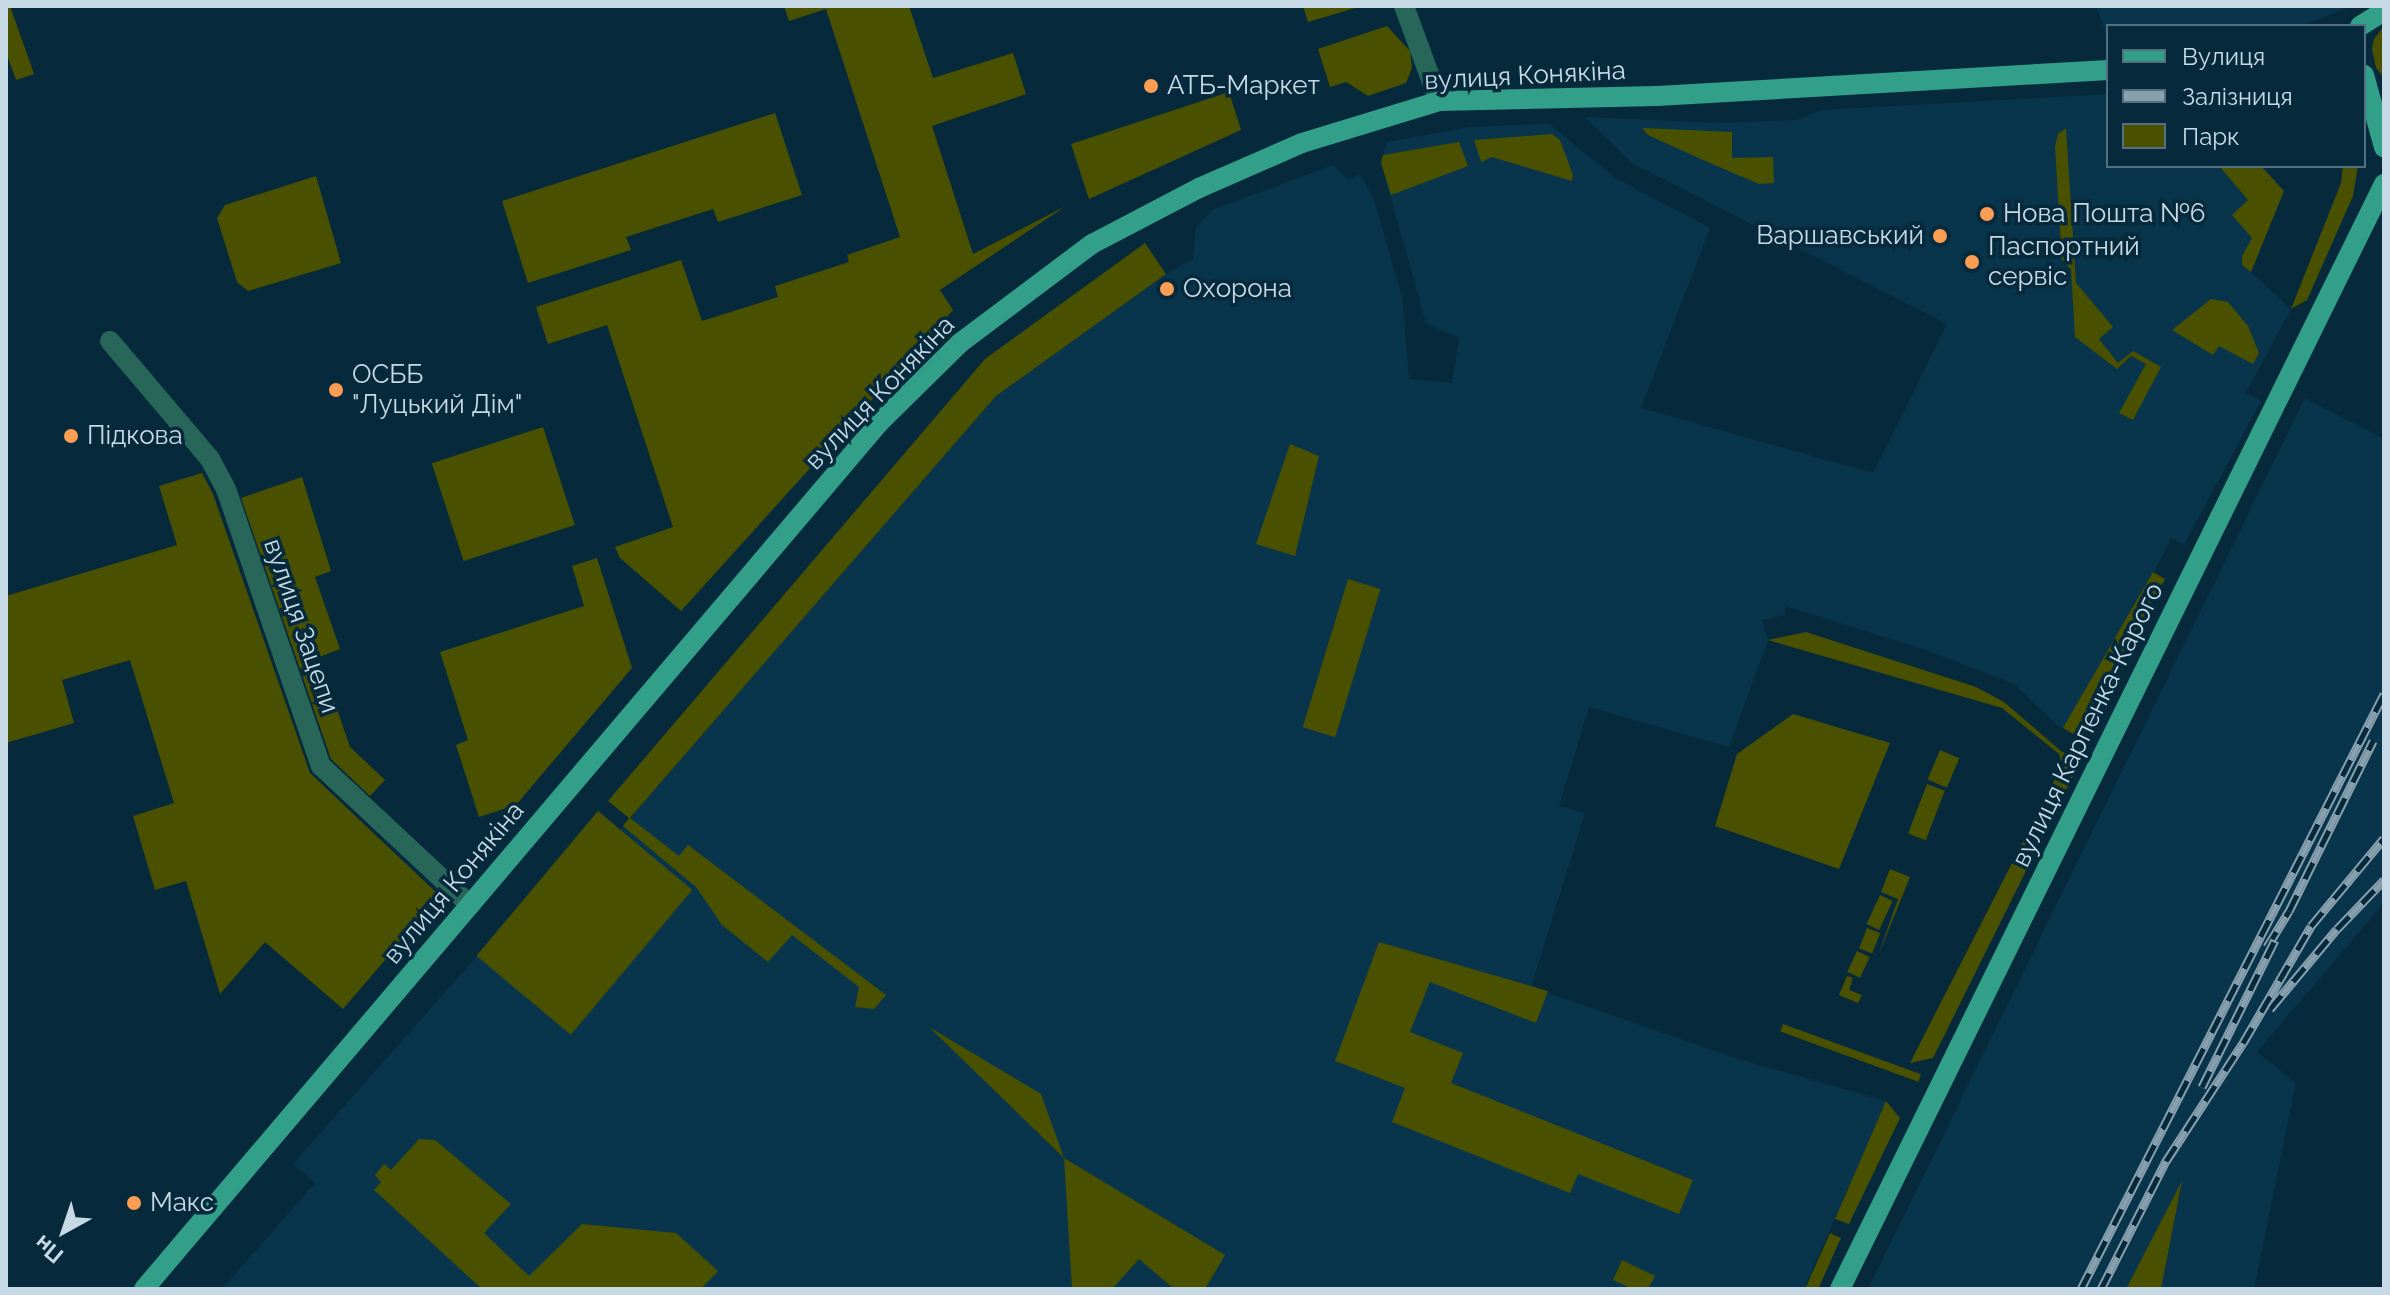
<!DOCTYPE html>
<meta charset="utf-8">
<style>
body{margin:0}
#map{position:relative;width:2390px;height:1295px;overflow:hidden;background:#062a3c;font-family:Raleway,sans-serif}
div>[style]{position:absolute}
.built>*{inset:0;background:#08354b}
.green>*{inset:0;background:#495000;transform-origin:0 0}
.minor>*{height:20px;margin:-10px;padding:0 10px;transform-origin:10px;border-radius:10px;background:#276658}
.major>*{height:20px;margin:-10px;padding:0 10px;transform-origin:10px;border-radius:10px;background:#32a089}
.rail>*{height:9px;margin-top:-4.5px;transform-origin:0;background:repeating-linear-gradient(90deg,#062a3c 0 18px,#88a0ae 0 36px);box-sizing:border-box;border-block:2px solid #88a0ae}
.dots>*{width:22px;height:22px;translate:-50% -50%;box-sizing:border-box;border:4px solid #062a3c;border-radius:50%}
span{translate:-50% -50%;white-space:nowrap;text-align:center;line-height:1.15;-webkit-text-stroke:7px #062a3c;paint-order:stroke}
.street-label{font-size:26px;color:#c7d9e5}
.poi-label{font-size:26px;color:#c7d9e5}
.left{translate:0 -50%;text-align:left}
.right{translate:-100% -50%;text-align:right}
.frame{position:absolute;inset:0;border:8px solid #c7d9e5;pointer-events:none}
.legend{position:absolute;left:2106px;top:24px;width:260px;height:144px;box-sizing:border-box;background:#062a3c;border:2px solid #537080;margin:0;padding:10px 14px;list-style:none;font-size:24px;color:#c7d9e5}
.legend li{display:flex;align-items:center;gap:16px;height:40px}
.legend b{width:40px;border:2px solid #537080}
.north{position:absolute;left:24px;top:1191px;width:80px;height:80px;-webkit-text-stroke:6px #062a3c;paint-order:stroke;rotate:220deg;font-size:22px;font-weight:700;line-height:32px;text-align:center;color:#c7d9e5}
.north::after{content:'';display:block;margin:auto;width:28px;height:36px;background:#c7d9e5;clip-path:polygon(50% 0,100% 100%,50% 72%,0 100%)}
</style>
<div id="map">
<div class="built">
<i style="clip-path:polygon(2096px 6px,2353px 6px,2300px 26px,2108px 26px,2106px 35px)"></i>
<i style="clip-path:polygon(2108px 94px,2108px 166px,2261px 166px,2284px 191px,2251px 272px,2291px 309px,2246px 393px,2261px 401px,2184px 545px,2171px 538px,2074px 734px,2057px 725px,2014px 684px,1923px 649px,1785px 606px,1785px 615px,1762px 620px,1768px 640px,1729px 747px,1589px 707px,1559px 806px,1585px 813px,1531px 987px,1738px 1059px,1886px 1101px,1804px 1289px,222px 1289px,315px 1183px,293px 1164px,477px 956px,598px 811px,620px 830px,996px 396px,1166px 274px,1193px 259px,1196px 228px,1212px 210px,1333px 165px,1348px 179px,1360px 174px,1374px 200px,1402px 297px,1409px 379px,1452px 383px,1459px 338px,1426px 323px,1381px 163px,1387px 142px,1470px 127px,1549px 124px,1617px 179px,1710px 228px,1641px 408px,1873px 473px,1947px 324px,1632px 163px,1585px 117px,1716px 123px,1797px 120px,1821px 110px)"></i>
<i style="clip-path:polygon(2305px 398px,2384px 439px,2384px 903px,2257px 1052px,2296px 1083px,2254px 1289px,2161px 1289px,2181px 1185px,2126px 1289px,1868px 1289px)"></i>
</div>
<div class="green">
<i style="clip-path:polygon(6px 6px,10px 6px,34px 74px,16px 80px,6px 52px)"></i>
<i style="clip-path:polygon(784px 6px,909px 6px,933px 78px,1013px 53px,1026px 94px,932px 126px,973px 254px,1066px 206px,940px 290px,953px 310px,681px 611px,620px 558px,615px 547px,673px 527px,607px 325px,548px 344px,536px 307px,681px 260px,702px 321px,778px 297px,775px 286px,849px 262px,847px 255px,900px 237px,826px 9px,789px 21px)"></i>
<i style="clip-path:polygon(1303px 6px,1362px 6px,1308px 22px)"></i>
<i style="clip-path:polygon(1387px 26px,1410px 51px,1412px 68px,1406px 83px,1368px 96px,1346px 82px,1330px 87px,1318px 49px)"></i>
<i style="clip-path:polygon(2384px 26px,2384px 77px,2376px 68px,2372px 49px,2374px 39px)"></i>
<i style="clip-path:polygon(1229px 92px,1241px 130px,1089px 199px,1071px 144px)"></i>
<i style="clip-path:polygon(775px 113px,802px 195px,718px 222px,713px 209px,626px 237px,631px 250px,528px 283px,502px 201px)"></i>
<i style="clip-path:polygon(1642px 128px,1732px 132px,1732px 158px,1773px 157px,1774px 183px,1759px 184px,1703px 160px,1648px 135px)"></i>
<i style="clip-path:polygon(2066px 128px,2076px 283px,2113px 327px,2099px 339px,2118px 363px,2133px 351px,2161px 367px,2133px 420px,2119px 413px,2146px 364px,2131px 356px,2117px 369px,2075px 337px,2071px 269px,2062px 260px,2055px 147px,2058px 134px)"></i>
<i style="clip-path:polygon(1552px 134px,1560px 140px,1573px 175px,1572px 181px,1492px 157px,1481px 162px,1474px 140px)"></i>
<i style="clip-path:polygon(1459px 142px,1468px 166px,1391px 195px,1381px 163px,1383px 155px)"></i>
<i style="clip-path:polygon(2219px 166px,2261px 166px,2284px 191px,2251px 272px,2242px 265px,2242px 256px,2252px 238px,2232px 215px,2248px 200px)"></i>
<i style="clip-path:polygon(2343px 166px,2358px 166px,2353px 196px,2307px 300px,2291px 309px,2341px 183px)"></i>
<i style="clip-path:polygon(316px 176px,341px 263px,248px 291px,237px 282px,217px 218px,225px 205px)"></i>
<i style="clip-path:polygon(1145px 243px,1166px 274px,996px 396px,630px 818px,679px 856px,688px 845px,886px 995px,874px 1009px,855px 1007px,859px 987px,792px 935px,768px 962px,722px 925px,696px 887px,623px 826px,629px 818px,608px 801px,985px 359px)"></i>
<i style="clip-path:polygon(2211px 299px,2228px 302px,2248px 326px,2259px 353px,2253px 364px,2219px 346px,2213px 355px,2172px 330px)"></i>
<i style="left:543px;top:427px;width:103px;height:117px;rotate:72deg"></i>
<i style="clip-path:polygon(1290px 444px,1319px 456px,1295px 556px,1256px 544px)"></i>
<i style="clip-path:polygon(202px 473px,213px 494px,310px 773px,440px 896px,343px 1009px,265px 942px,220px 994px,186px 881px,155px 890px,133px 816px,174px 803px,130px 660px,62px 680px,74px 723px,6px 743px,6px 596px,177px 545px,159px 486px)"></i>
<i style="clip-path:polygon(302px 477px,331px 571px,315px 577px,340px 649px,319px 657px,350px 747px,385px 780px,370px 796px,331px 759px,241px 498px)"></i>
<i style="clip-path:polygon(597px 558px,632px 668px,516px 805px,479px 817px,456px 745px,468px 740px,440px 652px,584px 606px,572px 566px)"></i>
<i style="left:2153px;top:572px;width:14px;height:180px;rotate:30deg"></i>
<i style="left:1348px;top:579px;width:34px;height:155px;rotate:17deg"></i>
<i style="clip-path:polygon(1806px 632px,1976px 687px,2004px 702px,2061px 751px,2080px 762px,1933px 1058px,1910px 1063px,2057px 775px,2061px 761px,2059px 754px,2002px 708px,1768px 640px)"></i>
<i style="clip-path:polygon(1793px 714px,1890px 743px,1839px 869px,1715px 826px,1737px 754px)"></i>
<i style="left:1940px;top:750px;width:21px;height:32px;rotate:23deg"></i>
<i style="left:1927px;top:784px;width:19px;height:53px;rotate:21deg"></i>
<i style="left:598px;top:811px;width:123px;height:189px;rotate:40deg"></i>
<i style="clip-path:polygon(1890px 869px,1910px 877px,1878px 956px,1898px 899px,1881px 892px)"></i>
<i style="left:1880px;top:895px;width:14px;height:32px;rotate:25deg"></i>
<i style="left:1867px;top:928px;width:14px;height:22px;rotate:21deg"></i>
<i style="clip-path:polygon(1379px 942px,1548px 991px,1536px 1023px,1430px 982px,1410px 1032px,1463px 1053px,1451px 1083px,1693px 1180px,1679px 1214px,1578px 1174px,1570px 1193px,1392px 1122px,1405px 1088px,1335px 1061px)"></i>
<i style="left:1857px;top:951px;width:14px;height:23px;rotate:25deg"></i>
<i style="clip-path:polygon(1847px 976px,1853px 978px,1849px 990px,1862px 995px,1858px 1003px,1839px 995px)"></i>
<i style="left:1783px;top:1024px;width:147px;height:8px;rotate:20deg"></i>
<i style="clip-path:polygon(929px 1027px,1041px 1094px,1064px 1158px,1225px 1255px,1205px 1289px,1174px 1289px,1139px 1259px,1112px 1289px,1072px 1289px,1064px 1158px)"></i>
<i style="clip-path:polygon(1886px 1101px,1900px 1118px,1849px 1224px,1835px 1219px)"></i>
<i style="clip-path:polygon(419px 1139px,435px 1140px,511px 1204px,484px 1233px,529px 1276px,582px 1224px,676px 1233px,718px 1271px,701px 1289px,482px 1289px,374px 1190px,381px 1182px,375px 1175px,384px 1164px,391px 1170px)"></i>
<i style="clip-path:polygon(2182px 1181px,2161px 1289px,2126px 1289px)"></i>
<i style="left:1830px;top:1233px;width:12px;height:62px;rotate:24deg"></i>
<i style="clip-path:polygon(1622px 1260px,1655px 1276px,1648px 1289px,1632px 1289px,1613px 1280px)"></i>
</div>
<div class="minor">
<i style="left:1404px;top:6px;width:101px;rotate:69.8deg"></i>
<i style="left:110px;top:341px;width:155px;rotate:49.7deg"></i>
<i style="left:210px;top:459px;width:34px;rotate:62deg"></i>
<i style="left:226px;top:489px;width:293px;rotate:71.1deg"></i>
<i style="left:321px;top:766px;width:204px;rotate:43deg"></i>
</div>
<div class="major">
<i style="left:2360px;top:26px;width:28px;rotate:-32deg"></i>
<i style="left:2364px;top:75px;width:75px;rotate:74.5deg"></i>
<i style="left:144px;top:1289px;width:1136px;rotate:-49.68deg"></i>
<i style="left:879px;top:423px;width:114px;rotate:-44.6deg"></i>
<i style="left:960px;top:343px;width:165px;rotate:-36.9deg"></i>
<i style="left:1092px;top:244px;width:121px;rotate:-27.6deg"></i>
<i style="left:1199px;top:188px;width:112px;rotate:-23.6deg"></i>
<i style="left:1302px;top:143px;width:143px;rotate:-17deg"></i>
<i style="left:1439px;top:101px;width:218px;rotate:-1.3deg"></i>
<i style="left:1657px;top:96px;width:452px;rotate:-3.3deg"></i>
<i style="left:1840px;top:1289px;width:1232px;rotate:-63.79deg"></i>
</div>
<div class="rail">
<i style="left:2267px;top:947px;width:42px;rotate:-58.6deg"></i>
<i style="left:2289px;top:911px;width:190px;rotate:-63.7deg"></i>
<i style="left:2270px;top:1009px;width:104px;rotate:-50.1deg"></i>
<i style="left:2337px;top:929px;width:68px;rotate:-46.2deg"></i>
<i style="left:2202px;top:1087px;width:164px;rotate:-63.6deg"></i>
<i style="left:2081px;top:1289px;width:668px;rotate:-63.01deg"></i>
<i style="left:2101px;top:1289px;width:144px;rotate:-63.1deg"></i>
<i style="left:2166px;top:1161px;width:141px;rotate:-56.9deg"></i>
<i style="left:2243px;top:1043px;width:135px;rotate:-59.8deg"></i>
<i style="left:2311px;top:926px;width:114px;rotate:-50.3deg"></i>
</div>
<div class="dots">
<i style="left:1151px;top:86px;background:#fc9d54"></i>
<i style="left:1987px;top:214px;background:#fc9d54"></i>
<i style="left:1940px;top:236px;background:#fc9d54"></i>
<i style="left:1972px;top:262px;background:#fc9d54"></i>
<i style="left:1167px;top:289px;background:#fc9d54"></i>
<i style="left:336px;top:390px;background:#fc9d54"></i>
<i style="left:71px;top:436px;background:#fc9d54"></i>
<i style="left:134px;top:1203px;background:#fc9d54"></i>
</div>
<div class="street-label">
<span style="left:1525px;top:76px;rotate:-3deg">вулиця Конякіна</span>
<span style="left:880px;top:393px;rotate:-46deg">вулиця Конякіна</span>
<span style="left:301px;top:626px;rotate:71deg">вулиця Зацепи</span>
<span style="left:2088px;top:725px;rotate:-64deg">вулиця Карпенка-Карого</span>
<span style="left:454px;top:883px;rotate:-50deg">вулиця Конякіна</span>
</div>
<div class="poi-label">
<span class="left" style="left:1167px;top:86px">АТБ-Маркет</span>
<span class="left" style="left:2003px;top:214px">Нова Пошта №6</span>
<span class="right" style="left:1924px;top:236px">Варшавський</span>
<span class="left" style="left:1988px;top:262px">Паспортний<br>сервіс</span>
<span class="left" style="left:1183px;top:289px">Охорона</span>
<span class="left" style="left:352px;top:390px">ОСББ<br>"Луцький Дім"</span>
<span class="left" style="left:87px;top:436px">Підкова</span>
<span class="left" style="left:150px;top:1203px">Макс</span>
</div>
<div class="frame"></div>
<ul class="legend">
<li><b style="height:10px;background:#32a089"></b>Вулиця</li>
<li><b style="height:10px;background:#88a0ae"></b>Залізниця</li>
<li><b style="height:22px;background:#495000"></b>Парк</li>
</ul>
<div class="north">Пн</div>
</div>
